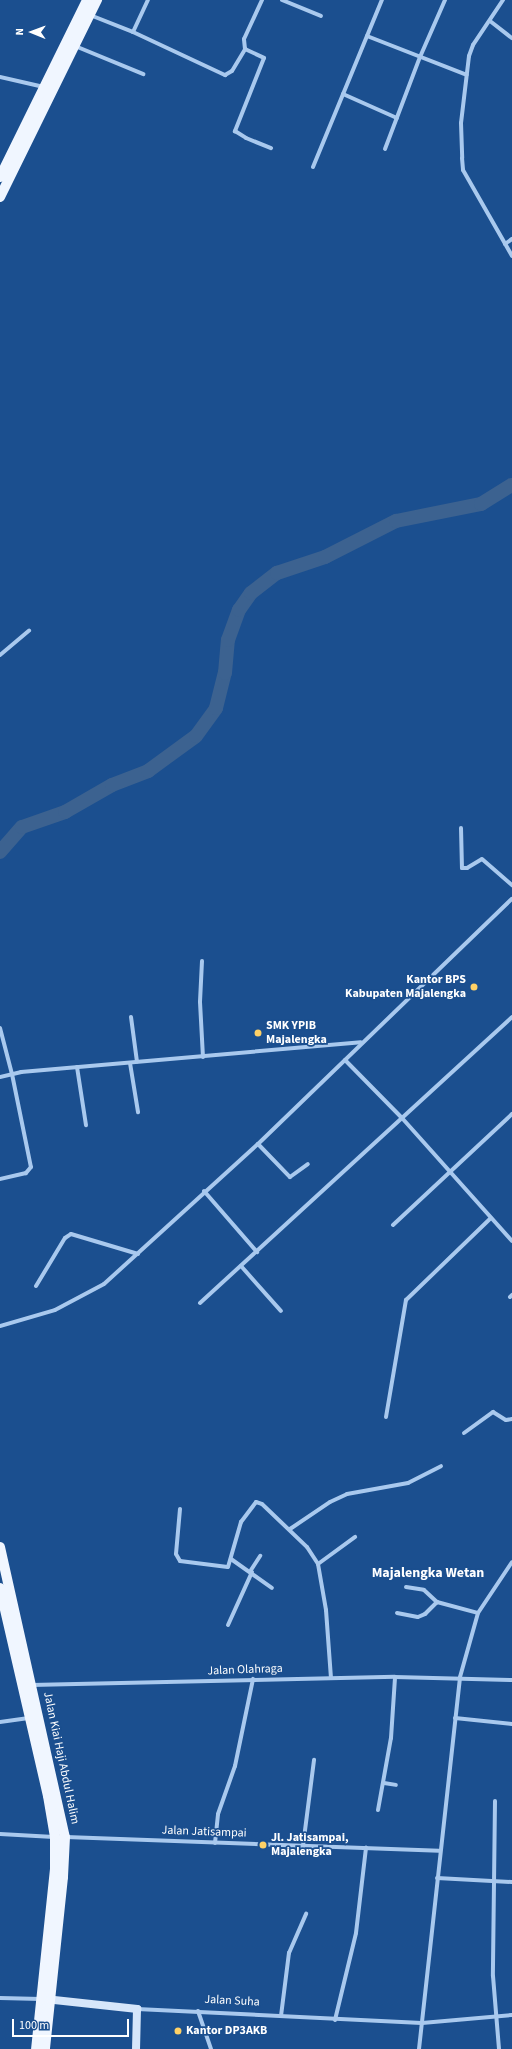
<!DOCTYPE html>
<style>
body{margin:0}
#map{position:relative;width:512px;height:2049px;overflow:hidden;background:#1b4f8f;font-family:"Source Sans 3",sans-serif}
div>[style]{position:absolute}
.river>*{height:14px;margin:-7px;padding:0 7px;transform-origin:7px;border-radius:7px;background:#3c6290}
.street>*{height:4px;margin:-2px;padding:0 2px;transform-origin:2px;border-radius:2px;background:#a9c9ee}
.secondary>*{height:8px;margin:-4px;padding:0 4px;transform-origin:4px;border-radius:4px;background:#d6e6fa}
.primary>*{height:10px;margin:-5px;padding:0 5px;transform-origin:5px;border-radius:5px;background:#f0f6ff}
.dots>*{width:11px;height:11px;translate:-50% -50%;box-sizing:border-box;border:2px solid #1b4f8f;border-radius:50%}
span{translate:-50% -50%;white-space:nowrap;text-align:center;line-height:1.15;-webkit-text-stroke:3.5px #1b4f8f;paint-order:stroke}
.poi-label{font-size:12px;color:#fff;font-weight:700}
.right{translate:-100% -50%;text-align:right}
.left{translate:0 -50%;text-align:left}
.street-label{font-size:12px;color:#fff}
.quarter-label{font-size:14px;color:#fff;font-weight:700}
.north{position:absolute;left:12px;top:12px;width:40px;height:40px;-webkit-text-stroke:3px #1b4f8f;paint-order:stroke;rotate:271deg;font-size:11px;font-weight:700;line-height:16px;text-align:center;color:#fff}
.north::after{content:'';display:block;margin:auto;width:14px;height:18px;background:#fff;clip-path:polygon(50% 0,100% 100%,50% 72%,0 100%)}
.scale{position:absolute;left:12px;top:2019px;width:117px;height:18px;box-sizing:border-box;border:2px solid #fff;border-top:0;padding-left:5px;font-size:12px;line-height:14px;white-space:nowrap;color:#fff;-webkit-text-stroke:3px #1b4f8f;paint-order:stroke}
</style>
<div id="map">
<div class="river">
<i style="left:0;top:852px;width:33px;rotate:-49deg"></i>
<i style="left:22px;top:827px;width:46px;rotate:-19.2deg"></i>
<i style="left:65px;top:812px;width:54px;rotate:-29.9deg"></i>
<i style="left:112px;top:785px;width:39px;rotate:-21deg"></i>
<i style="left:148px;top:771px;width:59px;rotate:-36.1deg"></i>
<i style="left:196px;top:736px;width:34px;rotate:-54deg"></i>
<i style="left:216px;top:708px;width:36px;rotate:-76deg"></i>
<i style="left:225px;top:673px;width:33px;rotate:-85deg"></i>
<i style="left:228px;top:640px;width:32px;rotate:-70deg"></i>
<i style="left:239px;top:610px;width:21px;rotate:-55deg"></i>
<i style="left:251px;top:593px;width:33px;rotate:-38deg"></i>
<i style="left:277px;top:573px;width:51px;rotate:-18.4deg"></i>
<i style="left:325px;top:557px;width:80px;rotate:-26.9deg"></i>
<i style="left:396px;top:521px;width:87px;rotate:-11.3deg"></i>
<i style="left:481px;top:504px;width:36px;rotate:-32deg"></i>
</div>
<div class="street">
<i style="left:282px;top:0;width:42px;rotate:22.3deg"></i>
<i style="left:503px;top:0;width:54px;rotate:123.7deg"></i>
<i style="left:473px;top:45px;width:12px;rotate:110deg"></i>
<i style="left:469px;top:56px;width:67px;rotate:96.8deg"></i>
<i style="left:461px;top:123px;width:35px;rotate:88deg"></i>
<i style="left:462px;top:158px;width:12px;rotate:85deg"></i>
<i style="left:463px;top:170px;width:99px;rotate:60.3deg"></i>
<i style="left:90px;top:15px;width:46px;rotate:21.6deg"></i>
<i style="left:133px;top:32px;width:102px;rotate:25.1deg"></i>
<i style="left:225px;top:75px;width:8px;rotate:-30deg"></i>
<i style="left:232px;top:71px;width:26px;rotate:-59deg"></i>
<i style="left:245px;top:49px;width:10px;rotate:-96deg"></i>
<i style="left:244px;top:39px;width:43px;rotate:-65.2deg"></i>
<i style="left:490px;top:21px;width:28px;rotate:38deg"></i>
<i style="left:133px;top:32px;width:35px;rotate:-65deg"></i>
<i style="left:367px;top:36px;width:107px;rotate:21.3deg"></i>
<i style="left:75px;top:46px;width:74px;rotate:22.4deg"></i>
<i style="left:245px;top:49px;width:21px;rotate:25deg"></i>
<i style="left:264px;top:58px;width:79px;rotate:111.7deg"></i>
<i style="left:235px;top:131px;width:13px;rotate:32deg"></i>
<i style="left:246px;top:138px;width:27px;rotate:22deg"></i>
<i style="left:0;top:77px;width:45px;rotate:12.8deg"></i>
<i style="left:343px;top:94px;width:59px;rotate:24deg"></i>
<i style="left:385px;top:149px;width:98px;rotate:-69.2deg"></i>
<i style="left:420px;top:57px;width:62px;rotate:-66.3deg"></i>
<i style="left:313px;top:167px;width:181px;rotate:-67.6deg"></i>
<i style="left:505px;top:244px;width:9px;rotate:-36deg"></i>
<i style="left:0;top:655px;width:38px;rotate:-40deg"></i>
<i style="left:461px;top:828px;width:40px;rotate:88.6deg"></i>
<i style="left:462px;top:868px;width:5px"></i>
<i style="left:467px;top:868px;width:17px;rotate:-31deg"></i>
<i style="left:482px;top:859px;width:40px;rotate:41deg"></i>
<i style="left:202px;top:961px;width:41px;rotate:92.8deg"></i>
<i style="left:200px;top:1002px;width:55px;rotate:86.9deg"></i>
<i style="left:131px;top:1017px;width:45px;rotate:82.4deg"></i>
<i style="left:0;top:1028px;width:48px;rotate:75.4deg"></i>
<i style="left:12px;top:1074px;width:95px;rotate:78.5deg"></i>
<i style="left:31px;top:1167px;width:8px;rotate:130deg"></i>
<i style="left:26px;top:1173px;width:27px;rotate:167deg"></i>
<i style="left:345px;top:1060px;width:81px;rotate:45.5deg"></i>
<i style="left:402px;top:1118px;width:165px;rotate:48.2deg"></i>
<i style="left:130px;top:1063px;width:50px;rotate:80.7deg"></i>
<i style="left:77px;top:1067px;width:59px;rotate:81.2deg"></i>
<i style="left:0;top:1077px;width:22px;rotate:-13deg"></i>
<i style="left:21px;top:1072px;width:341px;rotate:-5deg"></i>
<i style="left:258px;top:1144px;width:46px;rotate:45.9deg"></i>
<i style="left:290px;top:1177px;width:22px;rotate:-36deg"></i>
<i style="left:204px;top:1191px;width:81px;rotate:49deg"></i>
<i style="left:393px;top:1225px;width:163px;rotate:-43deg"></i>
<i style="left:241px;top:1266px;width:60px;rotate:48.4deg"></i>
<i style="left:36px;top:1286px;width:56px;rotate:-58.9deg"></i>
<i style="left:65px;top:1238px;width:7px;rotate:-34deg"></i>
<i style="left:71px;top:1234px;width:70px;rotate:16.6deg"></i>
<i style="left:510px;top:1297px;width:3px;rotate:-45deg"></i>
<i style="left:200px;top:1303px;width:423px;rotate:-42.5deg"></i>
<i style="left:0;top:1326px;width:57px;rotate:-16.2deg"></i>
<i style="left:55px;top:1310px;width:55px;rotate:-28deg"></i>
<i style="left:104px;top:1284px;width:208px;rotate:-42.3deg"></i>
<i style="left:258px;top:1144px;width:353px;rotate:-44deg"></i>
<i style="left:386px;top:1417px;width:119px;rotate:-80.3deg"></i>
<i style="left:406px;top:1300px;width:118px;rotate:-44deg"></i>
<i style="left:464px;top:1433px;width:36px;rotate:-36deg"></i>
<i style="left:493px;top:1412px;width:15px;rotate:32deg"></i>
<i style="left:506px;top:1420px;width:6px;rotate:-9deg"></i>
<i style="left:180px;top:1509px;width:45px;rotate:95.1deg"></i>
<i style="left:176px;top:1554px;width:8px;rotate:60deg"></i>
<i style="left:180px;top:1561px;width:48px;rotate:7.1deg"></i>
<i style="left:228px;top:1567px;width:47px;rotate:-73.9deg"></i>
<i style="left:241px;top:1522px;width:25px;rotate:-53deg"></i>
<i style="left:256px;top:1502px;width:6px;rotate:18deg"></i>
<i style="left:262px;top:1504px;width:62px;rotate:43.7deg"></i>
<i style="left:307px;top:1547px;width:20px;rotate:57deg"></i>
<i style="left:318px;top:1564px;width:47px;rotate:80.1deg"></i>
<i style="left:326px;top:1610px;width:68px;rotate:85.8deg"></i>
<i style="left:290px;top:1529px;width:48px;rotate:-34deg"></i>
<i style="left:330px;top:1502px;width:19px;rotate:-25deg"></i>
<i style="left:347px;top:1494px;width:62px;rotate:-10.2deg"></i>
<i style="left:408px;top:1483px;width:37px;rotate:-27deg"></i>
<i style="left:231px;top:1559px;width:50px;rotate:35.3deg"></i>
<i style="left:318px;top:1564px;width:46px;rotate:-36.1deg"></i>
<i style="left:251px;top:1570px;width:17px;rotate:-57deg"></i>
<i style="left:406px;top:1587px;width:18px;rotate:9deg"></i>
<i style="left:424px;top:1590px;width:18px;rotate:43deg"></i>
<i style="left:397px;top:1613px;width:21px;rotate:11deg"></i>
<i style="left:418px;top:1617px;width:8px;rotate:-23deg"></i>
<i style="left:425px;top:1614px;width:17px;rotate:-45deg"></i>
<i style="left:437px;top:1602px;width:42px;rotate:15deg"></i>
<i style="left:228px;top:1625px;width:58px;rotate:-65.6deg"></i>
<i style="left:31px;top:1685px;width:364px;rotate:-1.3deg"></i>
<i style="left:395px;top:1677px;width:117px;rotate:1.5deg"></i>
<i style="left:455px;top:1718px;width:57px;rotate:6deg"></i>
<i style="left:0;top:1722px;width:29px;rotate:-8deg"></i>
<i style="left:384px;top:1783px;width:12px;rotate:9deg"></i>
<i style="left:495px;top:1801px;width:175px;rotate:90.7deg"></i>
<i style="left:493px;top:1976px;width:73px;rotate:85.3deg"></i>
<i style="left:378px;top:1810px;width:73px;rotate:-79.8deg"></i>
<i style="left:391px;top:1738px;width:61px;rotate:-86.2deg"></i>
<i style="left:0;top:1834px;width:54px;rotate:3.2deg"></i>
<i style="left:66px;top:1837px;width:373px;rotate:2.1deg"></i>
<i style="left:215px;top:1843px;width:29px;rotate:-84deg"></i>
<i style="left:218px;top:1814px;width:51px;rotate:-70.5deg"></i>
<i style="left:235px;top:1766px;width:89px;rotate:-78.3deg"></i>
<i style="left:303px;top:1846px;width:87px;rotate:-82.7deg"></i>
<i style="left:437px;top:1878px;width:75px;rotate:3.1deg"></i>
<i style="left:0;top:1998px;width:41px;rotate:1.4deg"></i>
<i style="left:137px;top:2009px;width:285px;rotate:2.8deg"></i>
<i style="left:422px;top:2023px;width:90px;rotate:-5.1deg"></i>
<i style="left:198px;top:2011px;width:40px;rotate:71.1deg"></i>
<i style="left:281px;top:2016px;width:64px;rotate:-82.8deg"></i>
<i style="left:289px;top:1953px;width:43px;rotate:-66.4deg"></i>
<i style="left:335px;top:2020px;width:89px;rotate:-76.4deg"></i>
<i style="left:356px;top:1933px;width:86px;rotate:-83.3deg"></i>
<i style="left:419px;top:2049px;width:374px;rotate:-83.7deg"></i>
<i style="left:460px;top:1677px;width:66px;rotate:-74.3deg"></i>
<i style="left:478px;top:1613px;width:61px;rotate:-56.3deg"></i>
</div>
<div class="secondary">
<i style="left:45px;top:1999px;width:93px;rotate:6.2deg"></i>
<i style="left:137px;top:2009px;width:40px;rotate:91.4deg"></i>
</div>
<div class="primary">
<i style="left:0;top:177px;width:197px;rotate:-63.8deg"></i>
<i style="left:0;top:197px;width:220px;rotate:-63.8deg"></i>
<i style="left:0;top:1547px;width:297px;rotate:77.4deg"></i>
<i style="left:65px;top:1837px;width:40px;rotate:92.9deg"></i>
<i style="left:63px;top:1877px;width:173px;rotate:96deg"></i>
<i style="left:0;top:1588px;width:213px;rotate:77deg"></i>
<i style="left:48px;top:1796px;width:42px;rotate:80.3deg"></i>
<i style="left:55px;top:1837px;width:32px;rotate:90deg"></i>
<i style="left:55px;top:1869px;width:181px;rotate:96deg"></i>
</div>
<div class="dots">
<i style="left:474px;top:987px;background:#ffd166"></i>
<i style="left:258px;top:1033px;background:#ffd166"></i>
<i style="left:263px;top:1845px;background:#ffd166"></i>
<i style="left:178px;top:2031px;background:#ffd166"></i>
</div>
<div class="poi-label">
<span class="right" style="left:466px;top:987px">Kantor BPS<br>Kabupaten Majalengka</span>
<span class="left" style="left:266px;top:1033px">SMK YPIB<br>Majalengka</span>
<span class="left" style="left:271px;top:1845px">Jl. Jatisampai,<br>Majalengka</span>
<span class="left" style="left:186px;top:2031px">Kantor DP3AKB</span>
</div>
<div class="street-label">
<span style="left:245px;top:1670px;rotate:-2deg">Jalan Olahraga</span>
<span style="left:61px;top:1758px;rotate:78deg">Jalan Kiai Haji Abdul Halim</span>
<span style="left:204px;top:1832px;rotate:2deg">Jalan Jatisampai</span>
<span style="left:232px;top:2001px;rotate:3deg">Jalan Suha</span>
</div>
<div class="quarter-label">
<span style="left:428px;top:1573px">Majalengka Wetan</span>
</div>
<div class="north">N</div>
<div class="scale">100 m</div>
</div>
